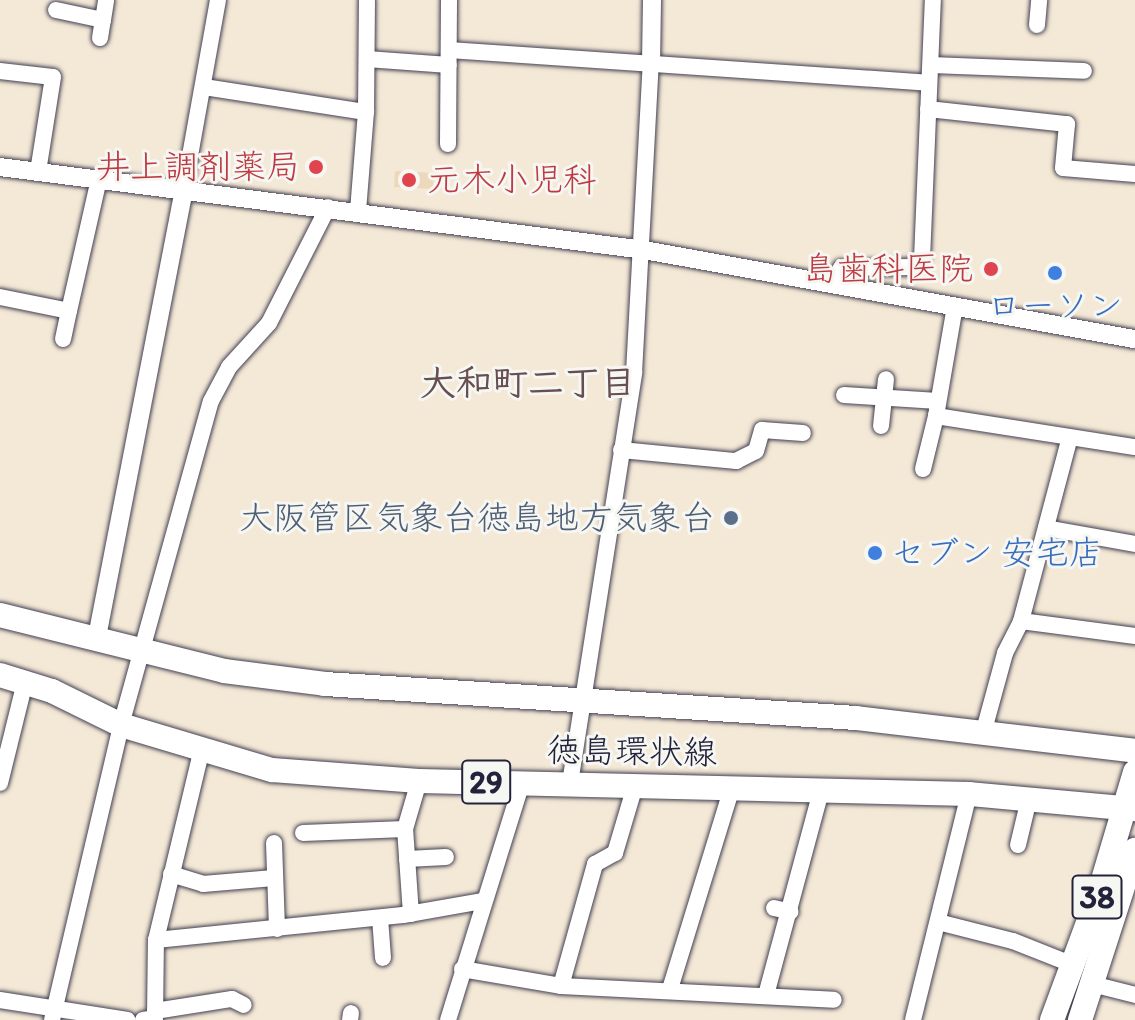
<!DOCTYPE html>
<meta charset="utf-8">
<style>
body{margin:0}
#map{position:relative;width:1135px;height:1020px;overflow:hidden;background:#f4e8d6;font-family:Itim,"Klee One",sans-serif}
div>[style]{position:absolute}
.built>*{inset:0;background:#ecd8ba;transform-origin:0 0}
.roads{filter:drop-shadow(0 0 2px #424052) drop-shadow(0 0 2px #424052)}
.minor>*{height:16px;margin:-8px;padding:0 8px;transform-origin:8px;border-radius:8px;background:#fff}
.tertiary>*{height:18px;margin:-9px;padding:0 9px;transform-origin:9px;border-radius:9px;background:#fff}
.primary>*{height:24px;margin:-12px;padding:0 12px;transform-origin:12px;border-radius:12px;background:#fff}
.dots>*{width:22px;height:22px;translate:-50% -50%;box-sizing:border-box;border:4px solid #f6f6f2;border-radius:50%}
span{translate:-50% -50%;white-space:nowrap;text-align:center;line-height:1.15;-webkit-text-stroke:6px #f6f6f2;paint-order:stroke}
.shield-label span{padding:2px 6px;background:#f6f6f2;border:2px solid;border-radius:6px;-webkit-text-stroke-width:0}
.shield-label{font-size:32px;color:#22223b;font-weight:700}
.health-label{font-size:34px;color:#be3a42}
.right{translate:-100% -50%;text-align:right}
.left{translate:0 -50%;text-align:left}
.shop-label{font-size:34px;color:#366cbe}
.service-label{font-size:34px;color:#4e5e75}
.street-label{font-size:34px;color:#22223b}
.neighbourhood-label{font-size:36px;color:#664e51;font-weight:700}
</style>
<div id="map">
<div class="built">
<i style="left:395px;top:171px;width:39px;height:16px;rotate:3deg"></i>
</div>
<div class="roads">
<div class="minor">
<i style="left:56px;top:10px;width:48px;rotate:12deg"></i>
<i style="left:103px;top:20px;width:20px;rotate:-81deg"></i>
<i style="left:1037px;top:25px;width:25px;rotate:-85deg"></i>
<i style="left:100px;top:38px;width:18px;rotate:-81deg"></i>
<i style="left:449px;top:50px;width:480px;rotate:3.9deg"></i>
<i style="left:367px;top:59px;width:82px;rotate:4.2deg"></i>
<i style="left:931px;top:65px;width:153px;rotate:2.2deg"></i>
<i style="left:0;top:71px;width:53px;rotate:6.5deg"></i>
<i style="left:53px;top:77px;width:96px;rotate:99deg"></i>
<i style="left:204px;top:87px;width:164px;rotate:8.8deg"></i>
<i style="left:928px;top:109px;width:140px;rotate:6.2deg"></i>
<i style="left:1067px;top:124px;width:44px;rotate:95.2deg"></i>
<i style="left:1063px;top:168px;width:72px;rotate:4.8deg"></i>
<i style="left:448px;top:144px;width:144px;rotate:-89.6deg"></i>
<i style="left:184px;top:189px;width:192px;rotate:-79.8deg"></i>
<i style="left:358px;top:211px;width:99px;rotate:-85.4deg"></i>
<i style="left:366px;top:112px;width:112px;rotate:-89.5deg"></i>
<i style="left:831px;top:284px;width:19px;rotate:-58deg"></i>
<i style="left:841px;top:268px;width:70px;rotate:-0.8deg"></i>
<i style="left:911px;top:267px;width:14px;rotate:-36deg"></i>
<i style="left:922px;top:259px;width:259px;rotate:-87.6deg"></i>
<i style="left:0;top:297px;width:70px;rotate:11.5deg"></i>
<i style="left:69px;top:311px;width:135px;rotate:-77.2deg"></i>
<i style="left:955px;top:306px;width:112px;rotate:99.8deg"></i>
<i style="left:936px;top:416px;width:201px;rotate:8.9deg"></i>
<i style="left:63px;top:339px;width:29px;rotate:-78deg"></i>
<i style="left:844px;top:395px;width:94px;rotate:3.7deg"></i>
<i style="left:881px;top:426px;width:47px;rotate:-83.9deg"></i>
<i style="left:621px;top:450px;width:116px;rotate:5.5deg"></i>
<i style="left:736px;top:461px;width:22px;rotate:-27deg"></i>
<i style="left:756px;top:451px;width:22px;rotate:-74deg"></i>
<i style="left:762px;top:430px;width:41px;rotate:4.2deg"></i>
<i style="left:923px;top:469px;width:55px;rotate:-76.2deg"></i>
<i style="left:1046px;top:528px;width:90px;rotate:10.2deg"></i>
<i style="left:1021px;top:621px;width:115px;rotate:7.5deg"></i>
<i style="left:984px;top:730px;width:80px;rotate:-74.7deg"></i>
<i style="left:1005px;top:653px;width:36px;rotate:-63deg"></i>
<i style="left:1021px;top:621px;width:190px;rotate:-75.1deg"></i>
<i style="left:0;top:783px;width:96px;rotate:-76.1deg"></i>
<i style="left:570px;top:783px;width:415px;rotate:-81.1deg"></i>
<i style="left:634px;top:373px;width:309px;rotate:-86.9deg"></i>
<i style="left:303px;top:833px;width:102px;rotate:-2.2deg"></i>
<i style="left:274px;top:843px;width:86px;rotate:88deg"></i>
<i style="left:1018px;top:845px;width:47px;rotate:-76.6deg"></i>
<i style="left:407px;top:859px;width:39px;rotate:-3deg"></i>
<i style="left:171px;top:874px;width:34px;rotate:17deg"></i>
<i style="left:203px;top:884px;width:71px;rotate:-4.8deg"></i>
<i style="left:774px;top:908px;width:17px;rotate:13deg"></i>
<i style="left:411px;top:914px;width:85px;rotate:-94deg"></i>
<i style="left:405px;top:829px;width:50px;rotate:-73.7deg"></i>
<i style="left:380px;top:918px;width:40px;rotate:85.7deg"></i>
<i style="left:938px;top:922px;width:77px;rotate:14.2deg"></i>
<i style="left:1013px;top:941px;width:62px;rotate:21.6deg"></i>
<i style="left:156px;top:940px;width:192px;rotate:-76.5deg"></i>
<i style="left:462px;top:969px;width:100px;rotate:9.7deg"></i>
<i style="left:561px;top:986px;width:127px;rotate:-74.4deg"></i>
<i style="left:595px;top:864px;width:23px;rotate:-29deg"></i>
<i style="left:615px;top:853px;width:70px;rotate:-73.4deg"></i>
<i style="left:1092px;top:984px;width:44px;rotate:14.3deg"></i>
<i style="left:561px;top:986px;width:273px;rotate:2.9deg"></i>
<i style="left:670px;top:989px;width:210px;rotate:-72.9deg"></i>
<i style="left:766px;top:995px;width:214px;rotate:-74.9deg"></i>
<i style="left:0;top:1000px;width:129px;rotate:8.9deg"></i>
<i style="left:155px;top:1011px;width:78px;rotate:-8.9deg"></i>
<i style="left:232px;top:999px;width:13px;rotate:27deg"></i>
<i style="left:52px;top:1020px;width:303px;rotate:-76.8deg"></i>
<i style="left:121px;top:725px;width:336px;rotate:-74.5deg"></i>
<i style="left:211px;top:401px;width:38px;rotate:-62deg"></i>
<i style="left:229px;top:367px;width:59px;rotate:-47.7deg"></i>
<i style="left:269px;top:323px;width:130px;rotate:-63deg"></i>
<i style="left:143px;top:1020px;width:12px;rotate:-9deg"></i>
<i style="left:155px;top:1018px;width:78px;rotate:-89.3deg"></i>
<i style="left:156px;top:940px;width:248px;rotate:-5.8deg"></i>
<i style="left:403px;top:915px;width:80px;rotate:-10deg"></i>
<i style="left:350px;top:1020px;width:7px;rotate:-82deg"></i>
<i style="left:448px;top:1020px;width:248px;rotate:-72.7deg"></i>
<i style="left:913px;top:1020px;width:233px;rotate:-76.1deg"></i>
</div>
<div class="tertiary">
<i style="left:651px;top:64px;width:64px;rotate:-89.1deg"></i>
<i style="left:0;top:167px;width:649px;rotate:7.34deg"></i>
<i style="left:644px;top:250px;width:499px;rotate:10.3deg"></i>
<i style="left:97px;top:637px;width:456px;rotate:-79deg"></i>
</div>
<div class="primary">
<i style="left:0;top:615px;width:231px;rotate:14deg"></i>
<i style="left:224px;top:671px;width:102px;rotate:7.3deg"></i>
<i style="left:325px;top:684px;width:532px;rotate:3.66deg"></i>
<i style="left:856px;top:718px;width:281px;rotate:6.7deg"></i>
<i style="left:0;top:675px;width:54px;rotate:17.1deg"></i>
<i style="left:52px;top:691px;width:77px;rotate:26.2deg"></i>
<i style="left:121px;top:725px;width:158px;rotate:16.6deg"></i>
<i style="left:272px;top:770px;width:147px;rotate:4.3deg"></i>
<i style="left:419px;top:781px;width:550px;rotate:1.35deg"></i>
<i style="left:969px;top:794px;width:167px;rotate:5.2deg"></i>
<i style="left:1052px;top:1020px;width:139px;rotate:-69.7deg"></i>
<i style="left:1100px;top:890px;width:123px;rotate:-73.5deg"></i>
<i style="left:1080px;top:1020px;width:179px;rotate:-72.1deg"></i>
</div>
</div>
<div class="dots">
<i style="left:316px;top:167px;background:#e0444e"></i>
<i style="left:409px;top:180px;background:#e0444e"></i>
<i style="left:991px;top:269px;background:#e0444e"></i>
<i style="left:1055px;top:273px;background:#3f7fe0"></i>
<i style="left:731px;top:518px;background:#5c6f8a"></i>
<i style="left:875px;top:553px;background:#3f7fe0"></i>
</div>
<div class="shield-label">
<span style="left:486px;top:782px">29</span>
<span style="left:1097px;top:897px">38</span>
</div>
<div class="health-label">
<span class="right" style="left:300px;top:167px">井上調剤薬局</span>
<span class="left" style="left:427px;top:180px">元木小児科</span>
<span class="right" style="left:973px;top:269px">島歯科医院</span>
</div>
<div class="shop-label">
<span style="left:1055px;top:306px">ローソン</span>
<span class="left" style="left:891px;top:553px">セブン 安宅店</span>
</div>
<div class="service-label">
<span class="right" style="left:715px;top:518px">大阪管区気象台徳島地方気象台</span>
</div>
<div class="street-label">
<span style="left:632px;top:751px;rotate:1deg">徳島環状線</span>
</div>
<div class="neighbourhood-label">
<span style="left:528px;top:383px">大和町二丁目</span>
</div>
</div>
